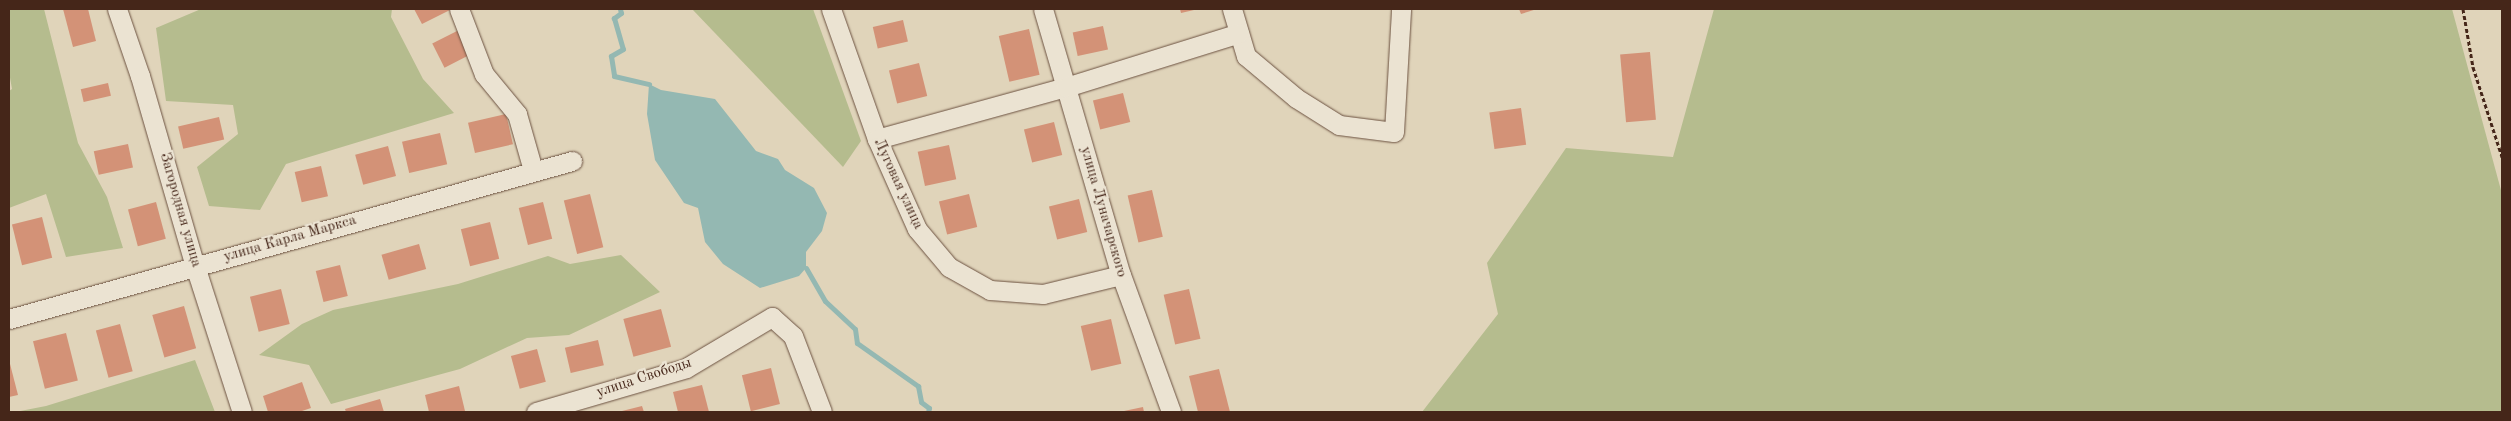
<!DOCTYPE html>
<meta charset="utf-8">
<style>
body{margin:0}
#map{position:relative;width:2511px;height:421px;overflow:hidden;background:#e0d4ba;font-family:"Old Standard TT",serif}
div>[style]{position:absolute}
.green>*{inset:0;background:#b5bc8e}
.water>*{inset:0;background:#94b8b2}
.stream>*{height:5px;margin:-2.5px;padding:0 2.5px;transform-origin:2.5px;border-radius:2.5px;background:#94b8b2}
.building>*{inset:0;background:#d39277;transform-origin:0 0}
.path>*{height:3px;margin-top:-1.5px;transform-origin:0;background:repeating-linear-gradient(90deg,#452619 0 4px,transparent 0 6.5px)}
.roads{filter:drop-shadow(0 0 1px #6c5241) drop-shadow(0 0 1px #6c5241)}
.minor>*{height:19px;margin:-9.5px;padding:0 9.5px;transform-origin:9.5px;border-radius:9.5px;background:#ebe3d2}
span{translate:-50% -50%;white-space:nowrap;text-align:center;line-height:1.15;-webkit-text-stroke:4.5px #ebe3d2;paint-order:stroke}
.street-label{font-size:15px;color:#452619}
.frame{position:absolute;inset:0;border:10px solid #452619;pointer-events:none}
</style>
<div id="map">
<div class="green">
<i style="clip-path:polygon(9px 9px,44px 9px,78px 143px,107px 197px,123px 248px,66px 257px,46px 194px,9px 208px,9px 91px,12px 89px,9px 72px)"></i>
<i style="clip-path:polygon(201px 9px,392px 9px,391px 17px,423px 79px,454px 113px,286px 164px,260px 210px,209px 206px,197px 167px,238px 134px,233px 105px,166px 101px,156px 28px)"></i>
<i style="clip-path:polygon(692px 9px,813px 9px,861px 141px,843px 167px)"></i>
<i style="clip-path:polygon(1714px 9px,2452px 9px,2502px 194px,2502px 412px,1422px 412px,1498px 314px,1487px 263px,1566px 148px,1673px 157px)"></i>
<i style="clip-path:polygon(621px 255px,660px 292px,569px 335px,527px 338px,460px 369px,331px 404px,309px 365px,259px 355px,302px 324px,333px 310px,458px 284px,548px 256px,570px 264px)"></i>
<i style="clip-path:polygon(195px 360px,215px 412px,15px 412px,46px 406px)"></i>
</div>
<div class="water">
<i style="clip-path:polygon(649px 84px,661px 90px,715px 99px,756px 151px,778px 159px,785px 170px,814px 188px,827px 213px,822px 231px,806px 252px,806px 268px,799px 276px,760px 288px,723px 264px,705px 242px,698px 208px,684px 203px,655px 160px,647px 114px)"></i>
</div>
<div class="stream">
<i style="left:620px;top:9px;width:4px;rotate:76deg"></i>
<i style="left:621px;top:13px;width:9px;rotate:144deg"></i>
<i style="left:614px;top:18px;width:32px;rotate:74deg"></i>
<i style="left:623px;top:49px;width:14px;rotate:150deg"></i>
<i style="left:611px;top:56px;width:20px;rotate:81deg"></i>
<i style="left:614px;top:76px;width:36px;rotate:13deg"></i>
<i style="left:806px;top:268px;width:38px;rotate:60deg"></i>
<i style="left:825px;top:301px;width:41px;rotate:43deg"></i>
<i style="left:855px;top:329px;width:14px;rotate:82deg"></i>
<i style="left:857px;top:343px;width:75px;rotate:35.2deg"></i>
<i style="left:918px;top:386px;width:16px;rotate:79deg"></i>
<i style="left:921px;top:402px;width:10px;rotate:37deg"></i>
<i style="left:929px;top:408px;width:4px;rotate:104deg"></i>
</div>
<div class="building">
<i style="clip-path:polygon(63px 9px,88px 9px,96px 41px,73px 47px)"></i>
<i style="clip-path:polygon(414px 9px,449px 9px,450px 10px,422px 24px)"></i>
<i style="clip-path:polygon(1180px 9px,1194px 9px,1194px 10px,1181px 13px)"></i>
<i style="clip-path:polygon(1519px 9px,1537px 9px,1521px 14px)"></i>
<i style="left:903px;top:20px;width:22px;height:31px;rotate:77deg"></i>
<i style="left:1103px;top:26px;width:24px;height:31px;rotate:78deg"></i>
<i style="left:1029px;top:29px;width:47px;height:31px;rotate:77deg"></i>
<i style="left:459px;top:30px;width:27px;height:30px;rotate:63deg"></i>
<i style="left:1650px;top:52px;width:68px;height:30px;rotate:85deg"></i>
<i style="left:919px;top:63px;width:34px;height:31px;rotate:76deg"></i>
<i style="left:108px;top:83px;width:13px;height:28px;rotate:77deg"></i>
<i style="left:1123px;top:93px;width:30px;height:31px;rotate:76deg"></i>
<i style="left:1521px;top:108px;width:37px;height:32px;rotate:82deg"></i>
<i style="left:506px;top:114px;width:31px;height:39px;rotate:77deg"></i>
<i style="left:219px;top:117px;width:23px;height:42px;rotate:77deg"></i>
<i style="left:1054px;top:122px;width:34px;height:31px;rotate:76deg"></i>
<i style="left:440px;top:133px;width:32px;height:39px;rotate:77deg"></i>
<i style="left:128px;top:144px;width:24px;height:35px;rotate:78deg"></i>
<i style="left:949px;top:145px;width:35px;height:32px;rotate:78deg"></i>
<i style="left:388px;top:146px;width:31px;height:34px;rotate:75deg"></i>
<i style="left:321px;top:166px;width:31px;height:27px;rotate:77deg"></i>
<i style="left:1152px;top:190px;width:48px;height:25px;rotate:77deg"></i>
<i style="left:590px;top:194px;width:55px;height:27px;rotate:76deg"></i>
<i style="left:969px;top:194px;width:34px;height:31px;rotate:76deg"></i>
<i style="left:1079px;top:199px;width:34px;height:31px;rotate:76deg"></i>
<i style="left:156px;top:202px;width:38px;height:29px;rotate:75deg"></i>
<i style="left:543px;top:202px;width:38px;height:25px;rotate:76deg"></i>
<i style="left:42px;top:217px;width:42px;height:31px;rotate:76deg"></i>
<i style="left:490px;top:222px;width:38px;height:30px;rotate:76deg"></i>
<i style="left:419px;top:244px;width:26px;height:39px;rotate:74deg"></i>
<i style="left:340px;top:265px;width:32px;height:25px;rotate:76deg"></i>
<i style="left:281px;top:289px;width:36px;height:32px;rotate:76deg"></i>
<i style="left:1189px;top:289px;width:51px;height:26px;rotate:77deg"></i>
<i style="left:184px;top:306px;width:44px;height:33px;rotate:74deg"></i>
<i style="left:661px;top:309px;width:39px;height:39px;rotate:75deg"></i>
<i style="left:1111px;top:319px;width:46px;height:31px;rotate:77deg"></i>
<i style="left:120px;top:324px;width:49px;height:25px;rotate:75deg"></i>
<i style="left:66px;top:333px;width:49px;height:34px;rotate:76deg"></i>
<i style="left:598px;top:340px;width:26px;height:34px;rotate:77deg"></i>
<i style="left:537px;top:349px;width:34px;height:27px;rotate:75deg"></i>
<i style="clip-path:polygon(9px 360px,18px 395px,9px 397px)"></i>
<i style="left:771px;top:368px;width:37px;height:30px;rotate:76deg"></i>
<i style="clip-path:polygon(1219px 369px,1230px 412px,1198px 412px,1189px 376px)"></i>
<i style="clip-path:polygon(302px 382px,311px 408px,299px 412px,268px 412px,263px 396px)"></i>
<i style="clip-path:polygon(702px 385px,709px 412px,678px 412px,673px 392px)"></i>
<i style="clip-path:polygon(459px 386px,465px 411px,429px 412px,425px 395px)"></i>
<i style="clip-path:polygon(380px 399px,384px 412px,346px 412px,345px 409px)"></i>
<i style="clip-path:polygon(642px 406px,644px 412px,618px 412px)"></i>
<i style="clip-path:polygon(1143px 407px,1144px 412px,1124px 412px,1124px 411px)"></i>
</div>
<div class="path">
<i style="left:2463px;top:9px;width:59px;rotate:80.2deg"></i>
<i style="left:2473px;top:67px;width:95px;rotate:72.1deg"></i>
</div>
<div class="roads">
<div class="minor">
<i style="left:117px;top:9px;width:71px;rotate:71.1deg"></i>
<i style="left:140px;top:76px;width:198px;rotate:73.9deg"></i>
<i style="left:195px;top:266px;width:153px;rotate:72.2deg"></i>
<i style="left:459px;top:9px;width:70px;rotate:69deg"></i>
<i style="left:484px;top:74px;width:52px;rotate:50.5deg"></i>
<i style="left:517px;top:114px;width:58px;rotate:74.1deg"></i>
<i style="left:831px;top:9px;width:138px;rotate:70.5deg"></i>
<i style="left:877px;top:139px;width:98px;rotate:66deg"></i>
<i style="left:917px;top:229px;width:50px;rotate:49.9deg"></i>
<i style="left:949px;top:267px;width:47px;rotate:29.3deg"></i>
<i style="left:990px;top:290px;width:53px;rotate:4.3deg"></i>
<i style="left:1043px;top:294px;width:80px;rotate:-13.7deg"></i>
<i style="left:1043px;top:9px;width:277px;rotate:73.7deg"></i>
<i style="left:1121px;top:275px;width:146px;rotate:69.9deg"></i>
<i style="left:1232px;top:9px;width:49px;rotate:73.4deg"></i>
<i style="left:1246px;top:56px;width:65px;rotate:40deg"></i>
<i style="left:1296px;top:98px;width:51px;rotate:32.1deg"></i>
<i style="left:1339px;top:125px;width:55px;rotate:7.3deg"></i>
<i style="left:1394px;top:132px;width:123px;rotate:-86.7deg"></i>
<i style="left:877px;top:139px;width:196px;rotate:-15.4deg"></i>
<i style="left:1066px;top:87px;width:181px;rotate:-17.3deg"></i>
<i style="left:9px;top:319px;width:585px;rotate:-15.68deg"></i>
<i style="left:536px;top:412px;width:156px;rotate:-16.3deg"></i>
<i style="left:686px;top:368px;width:100px;rotate:-30.7deg"></i>
<i style="left:772px;top:317px;width:28px;rotate:42deg"></i>
<i style="left:793px;top:336px;width:81px;rotate:69.1deg"></i>
</div>
</div>
<div class="street-label">
<span style="left:898px;top:184px;rotate:65deg">Луговая улица</span>
<span style="left:180px;top:210px;rotate:74deg">Загородная улица</span>
<span style="left:1103px;top:212px;rotate:74deg">улица Луначарского</span>
<span style="left:290px;top:239px;rotate:-16deg">улица Карла Маркса</span>
<span style="left:644px;top:378px;rotate:-18deg">улица Свободы</span>
</div>
<div class="frame"></div>
</div>
